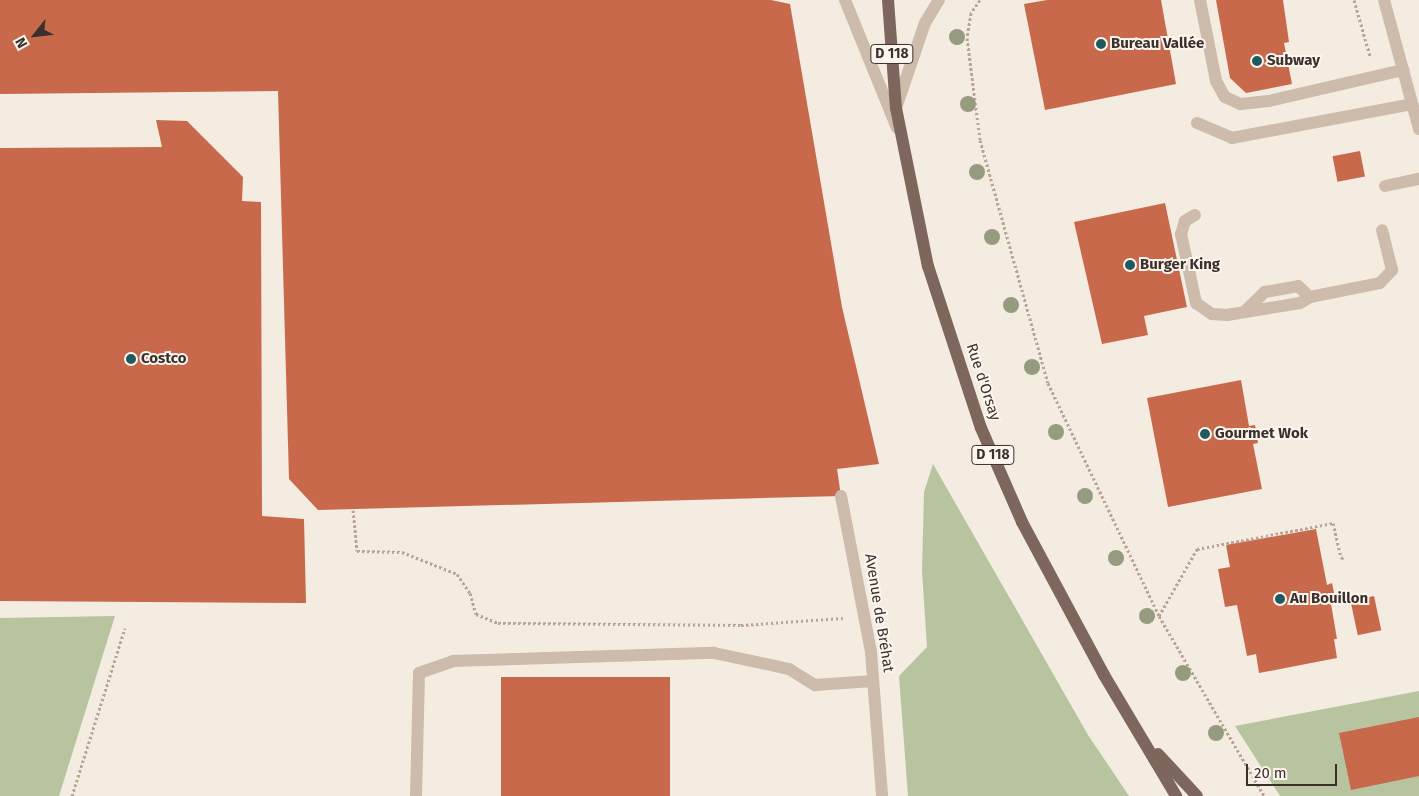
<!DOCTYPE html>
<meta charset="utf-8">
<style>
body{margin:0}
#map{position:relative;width:1419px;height:796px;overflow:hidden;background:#f4ebe1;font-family:"Fira Sans",sans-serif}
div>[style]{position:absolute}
.green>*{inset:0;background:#b8c4a0}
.building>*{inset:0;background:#c8694b;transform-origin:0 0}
.path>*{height:3px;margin-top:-1.5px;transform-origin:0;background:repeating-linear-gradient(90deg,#b9a596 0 2.5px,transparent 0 5px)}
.service>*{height:12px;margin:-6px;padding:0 6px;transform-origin:6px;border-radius:6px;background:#cdbbac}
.minor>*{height:12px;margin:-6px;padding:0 6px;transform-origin:6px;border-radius:6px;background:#cdbbac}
.primary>*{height:12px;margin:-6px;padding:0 6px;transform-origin:6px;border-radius:6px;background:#7d675c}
.trees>*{width:16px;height:16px;margin:-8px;border-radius:50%;background:#969b7f}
.dots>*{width:14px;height:14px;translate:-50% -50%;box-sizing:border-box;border:2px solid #fbf5ee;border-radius:50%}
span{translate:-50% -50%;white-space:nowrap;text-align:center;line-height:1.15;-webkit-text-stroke:4px #fbf5ee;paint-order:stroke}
.shield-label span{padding:1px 4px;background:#fbf5ee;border:1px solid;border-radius:4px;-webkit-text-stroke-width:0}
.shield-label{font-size:14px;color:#3b302b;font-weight:700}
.poi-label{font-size:15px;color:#3b302b;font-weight:700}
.left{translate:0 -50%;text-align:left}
.street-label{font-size:15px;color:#3b302b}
.north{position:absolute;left:10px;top:10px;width:50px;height:50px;-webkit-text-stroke:4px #fbf5ee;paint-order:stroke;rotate:241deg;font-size:14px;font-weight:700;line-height:20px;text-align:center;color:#3b302b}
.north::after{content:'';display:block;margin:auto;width:18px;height:22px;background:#3b302b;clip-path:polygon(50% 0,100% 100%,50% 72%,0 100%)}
.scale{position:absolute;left:1246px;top:764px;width:91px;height:22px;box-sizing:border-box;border:2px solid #3b302b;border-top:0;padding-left:6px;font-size:15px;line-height:18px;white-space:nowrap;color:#3b302b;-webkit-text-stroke:4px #fbf5ee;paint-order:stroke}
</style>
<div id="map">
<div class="green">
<i style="clip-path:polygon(933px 464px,1088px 735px,1129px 796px,908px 796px,899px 676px,927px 647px,922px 571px,924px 492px)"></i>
<i style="clip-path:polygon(115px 616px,59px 796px,0 796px,0 618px)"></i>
<i style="clip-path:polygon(1419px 691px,1419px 796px,1280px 796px,1235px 726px)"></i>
</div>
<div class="building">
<i style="clip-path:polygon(0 0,771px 0,790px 4px,842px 307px,879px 464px,837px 469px,841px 496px,318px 510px,289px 479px,278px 91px,0 94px)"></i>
<i style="clip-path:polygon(1047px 0,1161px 0,1176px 84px,1045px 110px,1024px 4px)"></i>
<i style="clip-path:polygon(1216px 0,1283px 0,1289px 42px,1284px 43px,1292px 84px,1246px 93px,1230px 78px)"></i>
<i style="clip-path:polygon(156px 120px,187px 121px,243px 177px,242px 201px,261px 202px,262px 516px,304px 519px,306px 603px,0 601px,0 148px,162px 147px)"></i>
<i style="left:1360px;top:151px;width:26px;height:28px;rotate:79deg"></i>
<i style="clip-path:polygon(1165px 203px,1187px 307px,1144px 316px,1148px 335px,1102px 344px,1074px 222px)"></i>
<i style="clip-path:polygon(1241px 380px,1249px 426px,1255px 425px,1258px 443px,1253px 444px,1262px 489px,1168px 507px,1147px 398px)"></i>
<i style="clip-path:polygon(1316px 529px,1327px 585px,1332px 583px,1336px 603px,1331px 604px,1337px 639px,1334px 639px,1337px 658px,1259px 673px,1256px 654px,1247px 656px,1237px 605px,1225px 607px,1218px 569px,1230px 567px,1226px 545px)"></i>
<i style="left:1374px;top:596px;width:35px;height:24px;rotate:78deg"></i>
<i style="left:670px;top:677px;width:119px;height:169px;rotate:90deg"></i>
<i style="clip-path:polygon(1419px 717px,1419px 776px,1351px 790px,1339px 733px)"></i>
</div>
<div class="path">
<i style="left:980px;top:0;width:16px;rotate:125deg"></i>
<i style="left:971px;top:13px;width:25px;rotate:99deg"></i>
<i style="left:967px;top:38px;width:103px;rotate:82.7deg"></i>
<i style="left:980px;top:140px;width:252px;rotate:74.4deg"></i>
<i style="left:1048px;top:383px;width:258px;rotate:64.5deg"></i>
<i style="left:1159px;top:616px;width:208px;rotate:59.7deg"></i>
<i style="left:1354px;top:0;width:58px;rotate:74.1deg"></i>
<i style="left:353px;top:510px;width:41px;rotate:84.4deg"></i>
<i style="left:357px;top:551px;width:45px;rotate:1.3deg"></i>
<i style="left:402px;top:552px;width:59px;rotate:21.8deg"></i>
<i style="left:457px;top:574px;width:23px;rotate:56deg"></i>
<i style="left:470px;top:593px;width:22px;rotate:74deg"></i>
<i style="left:476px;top:614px;width:24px;rotate:22deg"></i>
<i style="left:498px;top:623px;width:243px;rotate:0.5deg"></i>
<i style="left:741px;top:625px;width:102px;rotate:-3.9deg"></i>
<i style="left:1159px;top:616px;width:77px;rotate:-60.4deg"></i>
<i style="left:1197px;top:549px;width:138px;rotate:-10.8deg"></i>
<i style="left:1333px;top:523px;width:36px;rotate:77deg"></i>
<i style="left:1341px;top:558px;width:5px;rotate:-11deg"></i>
<i style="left:72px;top:796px;width:176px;rotate:-72.5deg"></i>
</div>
<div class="service">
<i style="left:1200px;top:0;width:83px;rotate:78.8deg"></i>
<i style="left:1216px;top:81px;width:18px;rotate:61deg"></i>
<i style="left:1225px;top:97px;width:17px;rotate:25deg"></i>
<i style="left:1240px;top:104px;width:29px;rotate:-6deg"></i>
<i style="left:1269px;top:101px;width:138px;rotate:-13deg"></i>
<i style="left:1197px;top:123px;width:38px;rotate:23deg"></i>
<i style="left:1232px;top:138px;width:183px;rotate:-10.7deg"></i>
<i style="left:1385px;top:186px;width:35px;rotate:-12deg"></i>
<i style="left:1195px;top:215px;width:12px;rotate:149deg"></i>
<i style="left:1185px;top:221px;width:14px;rotate:107deg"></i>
<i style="left:1181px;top:234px;width:71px;rotate:77.7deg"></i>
<i style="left:1196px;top:303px;width:19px;rotate:35deg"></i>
<i style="left:1212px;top:314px;width:15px;rotate:4deg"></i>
<i style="left:1227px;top:315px;width:74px;rotate:-9.3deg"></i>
<i style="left:1300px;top:303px;width:12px;rotate:-31deg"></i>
<i style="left:1310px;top:297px;width:71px;rotate:-11.3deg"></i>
<i style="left:1380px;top:283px;width:18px;rotate:-47deg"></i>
<i style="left:1392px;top:270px;width:41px;rotate:-104deg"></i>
<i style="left:1244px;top:312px;width:29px;rotate:-44deg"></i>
<i style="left:1265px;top:292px;width:34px;rotate:-10deg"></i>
<i style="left:1298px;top:286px;width:16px;rotate:43deg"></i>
<i style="left:841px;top:496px;width:159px;rotate:79.1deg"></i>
<i style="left:871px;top:652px;width:144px;rotate:85.6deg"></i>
<i style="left:416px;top:796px;width:123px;rotate:-88.6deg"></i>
<i style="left:419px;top:673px;width:36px;rotate:-19deg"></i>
<i style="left:453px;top:661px;width:261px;rotate:-1.8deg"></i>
<i style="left:714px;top:653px;width:77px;rotate:12deg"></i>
<i style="left:789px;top:669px;width:31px;rotate:32deg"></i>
<i style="left:815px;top:685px;width:58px;rotate:-3.9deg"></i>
</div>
<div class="minor">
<i style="left:845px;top:0;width:138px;rotate:67.9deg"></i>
<i style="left:1384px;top:0;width:134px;rotate:74.8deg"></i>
<i style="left:896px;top:108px;width:90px;rotate:-71.2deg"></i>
<i style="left:925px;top:23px;width:27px;rotate:-59deg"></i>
</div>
<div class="primary">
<i style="left:888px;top:0;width:108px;rotate:85.8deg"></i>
<i style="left:896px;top:108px;width:161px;rotate:78.6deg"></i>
<i style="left:928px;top:266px;width:170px;rotate:71.9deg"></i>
<i style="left:981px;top:428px;width:103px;rotate:66.4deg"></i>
<i style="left:1022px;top:522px;width:174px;rotate:61.8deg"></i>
<i style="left:1104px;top:675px;width:141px;rotate:59.2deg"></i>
<i style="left:1158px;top:754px;width:57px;rotate:47.1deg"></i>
</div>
<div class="trees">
<i style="left:957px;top:37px"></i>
<i style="left:968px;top:104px"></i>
<i style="left:977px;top:172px"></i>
<i style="left:992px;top:237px"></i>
<i style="left:1011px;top:305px"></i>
<i style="left:1032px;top:367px"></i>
<i style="left:1056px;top:432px"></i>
<i style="left:1085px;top:496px"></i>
<i style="left:1116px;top:558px"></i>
<i style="left:1147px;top:616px"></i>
<i style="left:1183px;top:673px"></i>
<i style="left:1216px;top:733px"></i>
</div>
<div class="dots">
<i style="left:1101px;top:44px;background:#1f5a5e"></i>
<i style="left:1257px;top:61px;background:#1f5a5e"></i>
<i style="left:1130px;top:265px;background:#1f5a5e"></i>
<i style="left:131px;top:359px;background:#1f5a5e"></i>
<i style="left:1205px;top:434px;background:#1f5a5e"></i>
<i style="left:1280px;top:599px;background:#1f5a5e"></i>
</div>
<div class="shield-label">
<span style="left:892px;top:54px">D 118</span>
<span style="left:993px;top:455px">D 118</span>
</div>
<div class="poi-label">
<span class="left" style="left:1111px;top:44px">Bureau Vallée</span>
<span class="left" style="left:1267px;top:61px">Subway</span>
<span class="left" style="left:1140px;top:265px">Burger King</span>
<span class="left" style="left:141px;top:359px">Costco</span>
<span class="left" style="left:1215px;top:434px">Gourmet Wok</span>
<span class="left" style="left:1290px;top:599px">Au Bouillon</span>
</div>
<div class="street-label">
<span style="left:983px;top:382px;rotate:72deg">Rue d'Orsay</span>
<span style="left:879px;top:613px;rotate:81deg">Avenue de Bréhat</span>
</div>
<div class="north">N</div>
<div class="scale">20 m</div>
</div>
